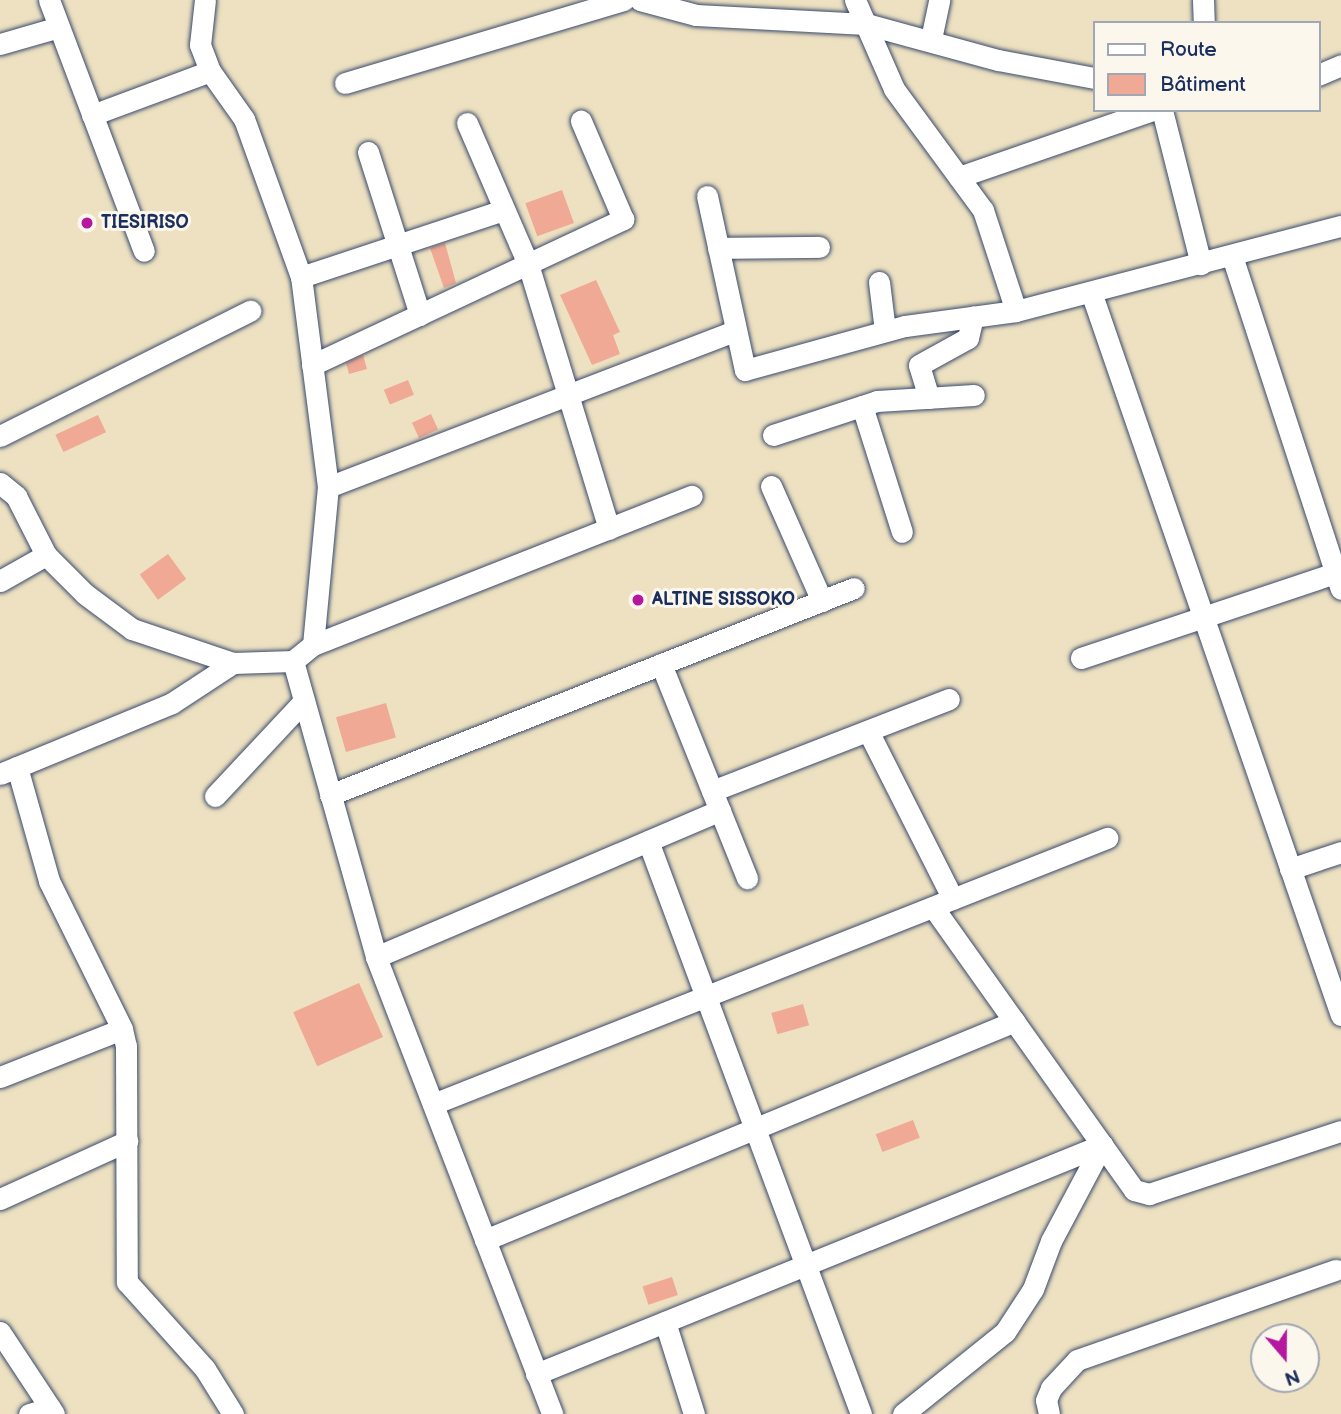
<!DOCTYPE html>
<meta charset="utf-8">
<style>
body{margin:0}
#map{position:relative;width:1341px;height:1414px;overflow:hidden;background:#ede1c1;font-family:"Balsamiq Sans",sans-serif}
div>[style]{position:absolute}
.building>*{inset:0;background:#efa994;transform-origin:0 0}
.roads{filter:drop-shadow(0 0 2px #3a4a6d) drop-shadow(0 0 2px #3a4a6d)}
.minor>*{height:21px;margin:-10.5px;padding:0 10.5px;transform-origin:10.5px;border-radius:10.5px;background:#fff}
.dots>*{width:19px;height:19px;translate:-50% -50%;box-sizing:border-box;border:4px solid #fbf7ec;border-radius:50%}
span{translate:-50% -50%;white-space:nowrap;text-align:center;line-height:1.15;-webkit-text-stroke:6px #fbf7ec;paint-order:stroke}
.poi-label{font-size:18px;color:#1b2f5e;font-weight:700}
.left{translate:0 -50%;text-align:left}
.legend{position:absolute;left:1093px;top:21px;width:228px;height:91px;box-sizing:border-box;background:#fbf7ec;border:2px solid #a1a7b3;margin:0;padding:9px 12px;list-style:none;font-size:21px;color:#1b2f5e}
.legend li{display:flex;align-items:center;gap:14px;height:35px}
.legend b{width:35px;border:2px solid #a1a7b3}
.north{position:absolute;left:1250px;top:1323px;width:70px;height:70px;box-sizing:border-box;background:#fbf7ec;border:2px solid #a1a7b3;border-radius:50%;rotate:160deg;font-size:19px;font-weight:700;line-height:28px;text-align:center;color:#1b2f5e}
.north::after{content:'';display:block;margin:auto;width:24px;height:32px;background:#b5179e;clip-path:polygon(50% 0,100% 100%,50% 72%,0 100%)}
</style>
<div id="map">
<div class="building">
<i style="left:562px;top:190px;width:35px;height:39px;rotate:70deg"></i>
<i style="clip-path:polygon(445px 243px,456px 283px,444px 288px,430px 248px)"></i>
<i style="clip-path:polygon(596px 280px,620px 332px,613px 335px,620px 354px,592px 365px,560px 295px)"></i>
<i style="clip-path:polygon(363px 355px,367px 369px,349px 374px,346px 363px)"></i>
<i style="left:408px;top:380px;width:16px;height:26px;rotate:68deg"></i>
<i style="left:431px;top:414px;width:17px;height:21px;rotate:65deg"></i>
<i style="left:98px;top:415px;width:19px;height:47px;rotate:65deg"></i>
<i style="left:168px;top:554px;width:31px;height:35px;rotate:54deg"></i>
<i style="left:386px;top:703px;width:36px;height:52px;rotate:74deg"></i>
<i style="left:359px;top:983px;width:59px;height:72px;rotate:66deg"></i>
<i style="left:803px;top:1004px;width:22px;height:33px;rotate:74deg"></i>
<i style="left:913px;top:1120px;width:19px;height:40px;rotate:69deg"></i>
<i style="left:672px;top:1277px;width:19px;height:31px;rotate:72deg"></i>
</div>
<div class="roads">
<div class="minor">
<i style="left:49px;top:0;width:268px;rotate:69.3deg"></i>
<i style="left:640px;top:0;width:58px;rotate:15deg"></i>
<i style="left:696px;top:15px;width:170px;rotate:3deg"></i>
<i style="left:866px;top:24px;width:137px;rotate:15.3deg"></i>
<i style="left:998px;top:60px;width:98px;rotate:10.6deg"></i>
<i style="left:855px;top:0;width:97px;rotate:66.3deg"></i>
<i style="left:894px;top:89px;width:150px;rotate:53.7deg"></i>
<i style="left:983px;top:210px;width:106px;rotate:71.9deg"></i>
<i style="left:1203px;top:0;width:23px;rotate:88deg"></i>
<i style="left:931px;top:39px;width:40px;rotate:-78deg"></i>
<i style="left:0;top:44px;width:61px;rotate:-16.1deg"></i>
<i style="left:1318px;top:75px;width:25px;rotate:-23deg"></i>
<i style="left:345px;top:83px;width:291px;rotate:-16.6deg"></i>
<i style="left:1162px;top:110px;width:159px;rotate:75.8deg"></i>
<i style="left:92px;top:115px;width:126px;rotate:-20.4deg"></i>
<i style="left:467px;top:123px;width:154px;rotate:66.6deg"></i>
<i style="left:528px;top:264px;width:277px;rotate:73deg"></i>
<i style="left:368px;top:152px;width:171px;rotate:72.3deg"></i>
<i style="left:959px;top:177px;width:205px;rotate:-19.1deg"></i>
<i style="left:707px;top:196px;width:178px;rotate:77.7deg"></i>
<i style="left:745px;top:370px;width:166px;rotate:-15.4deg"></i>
<i style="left:905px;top:326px;width:112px;rotate:-7.7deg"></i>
<i style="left:1016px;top:311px;width:336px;rotate:-14.7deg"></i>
<i style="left:718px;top:248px;width:101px;rotate:-0.6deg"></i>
<i style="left:1232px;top:256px;width:350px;rotate:71.9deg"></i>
<i style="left:301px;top:277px;width:214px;rotate:-18.3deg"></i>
<i style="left:879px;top:282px;width:49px;rotate:83deg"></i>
<i style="left:1091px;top:292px;width:765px;rotate:70.93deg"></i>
<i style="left:312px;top:365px;width:344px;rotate:-25.1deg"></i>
<i style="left:623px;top:219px;width:107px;rotate:-113.2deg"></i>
<i style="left:929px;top:398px;width:34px;rotate:-107deg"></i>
<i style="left:919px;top:365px;width:56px;rotate:-28.9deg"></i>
<i style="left:968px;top:338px;width:22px;rotate:-77deg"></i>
<i style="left:862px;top:406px;width:132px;rotate:72.4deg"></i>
<i style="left:773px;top:435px;width:109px;rotate:-18.1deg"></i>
<i style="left:877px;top:401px;width:97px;rotate:-3.5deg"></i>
<i style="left:0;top:436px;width:280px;rotate:-26.6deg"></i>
<i style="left:0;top:483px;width:21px;rotate:39deg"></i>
<i style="left:16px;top:496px;width:66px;rotate:63deg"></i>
<i style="left:46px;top:555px;width:55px;rotate:45deg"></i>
<i style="left:85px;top:594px;width:59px;rotate:36.7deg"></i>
<i style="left:132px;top:629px;width:107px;rotate:18.6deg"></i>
<i style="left:233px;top:663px;width:60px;rotate:-1.9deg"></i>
<i style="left:293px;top:661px;width:26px;rotate:-39deg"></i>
<i style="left:313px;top:645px;width:159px;rotate:-84.6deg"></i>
<i style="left:328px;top:487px;width:212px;rotate:-97.3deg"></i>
<i style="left:301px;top:277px;width:168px;rotate:-109.8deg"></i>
<i style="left:244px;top:119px;width:59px;rotate:-125.3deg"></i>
<i style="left:210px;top:71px;width:28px;rotate:-111deg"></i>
<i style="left:200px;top:45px;width:45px;rotate:-83.7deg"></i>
<i style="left:771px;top:486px;width:126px;rotate:66.1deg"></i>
<i style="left:328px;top:487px;width:436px;rotate:-21deg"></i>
<i style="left:0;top:581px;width:53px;rotate:-29.5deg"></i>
<i style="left:313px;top:645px;width:407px;rotate:-21.5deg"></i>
<i style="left:1081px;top:658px;width:274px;rotate:-18.5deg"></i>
<i style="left:293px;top:661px;width:307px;rotate:74.3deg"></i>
<i style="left:376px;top:957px;width:490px;rotate:68.9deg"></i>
<i style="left:661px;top:664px;width:231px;rotate:68.1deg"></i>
<i style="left:868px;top:731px;width:188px;rotate:63.2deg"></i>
<i style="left:17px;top:767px;width:118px;rotate:74.3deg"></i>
<i style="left:49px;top:881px;width:165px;rotate:63.7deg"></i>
<i style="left:122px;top:1029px;width:17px;rotate:77deg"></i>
<i style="left:126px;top:1046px;width:236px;rotate:89.8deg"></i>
<i style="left:127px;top:1282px;width:117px;rotate:48.1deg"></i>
<i style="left:205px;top:1369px;width:53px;rotate:58.1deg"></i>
<i style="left:0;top:774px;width:186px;rotate:-22.4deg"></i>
<i style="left:172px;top:703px;width:73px;rotate:-33.3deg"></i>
<i style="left:712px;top:791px;width:254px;rotate:-21.2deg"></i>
<i style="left:330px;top:795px;width:563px;rotate:-21.56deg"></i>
<i style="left:215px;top:796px;width:130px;rotate:-46.9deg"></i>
<i style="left:648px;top:841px;width:611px;rotate:69.61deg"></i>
<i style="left:1290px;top:869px;width:54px;rotate:-18.4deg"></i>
<i style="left:933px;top:907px;width:347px;rotate:54.6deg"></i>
<i style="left:1134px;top:1190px;width:16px;rotate:15deg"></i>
<i style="left:1149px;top:1194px;width:202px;rotate:-18.2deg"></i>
<i style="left:376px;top:957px;width:374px;rotate:-23.1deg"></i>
<i style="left:0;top:1077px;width:131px;rotate:-21.5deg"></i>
<i style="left:433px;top:1104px;width:725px;rotate:-21.54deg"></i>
<i style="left:0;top:1199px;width:140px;rotate:-24.5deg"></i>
<i style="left:485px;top:1240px;width:573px;rotate:-22.45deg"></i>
<i style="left:665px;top:1322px;width:96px;rotate:72.5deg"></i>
<i style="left:0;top:1332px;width:98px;rotate:56.6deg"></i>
<i style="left:536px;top:1374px;width:611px;rotate:-22.03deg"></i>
<i style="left:29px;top:1414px;width:22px;rotate:-16deg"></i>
<i style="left:903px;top:1414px;width:131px;rotate:-38.8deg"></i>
<i style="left:1005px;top:1332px;width:51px;rotate:-56.9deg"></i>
<i style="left:1033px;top:1289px;width:51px;rotate:-69.4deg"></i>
<i style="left:1051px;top:1241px;width:109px;rotate:-62deg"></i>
<i style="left:1049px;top:1414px;width:14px;rotate:-102deg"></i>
<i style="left:1046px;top:1400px;width:13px;rotate:-67deg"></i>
<i style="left:1051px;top:1388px;width:38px;rotate:-47deg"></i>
<i style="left:1077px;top:1360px;width:274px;rotate:-19.2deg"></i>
</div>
</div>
<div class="dots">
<i style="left:87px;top:223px;background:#b5179e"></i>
<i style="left:638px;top:600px;background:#b5179e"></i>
</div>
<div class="poi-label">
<span class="left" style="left:101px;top:223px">TIESIRISO</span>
<span class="left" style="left:652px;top:600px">ALTINE SISSOKO</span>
</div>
<ul class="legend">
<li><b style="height:9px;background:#fff"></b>Route</li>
<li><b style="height:19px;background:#efa994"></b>Bâtiment</li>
</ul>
<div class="north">N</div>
</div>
